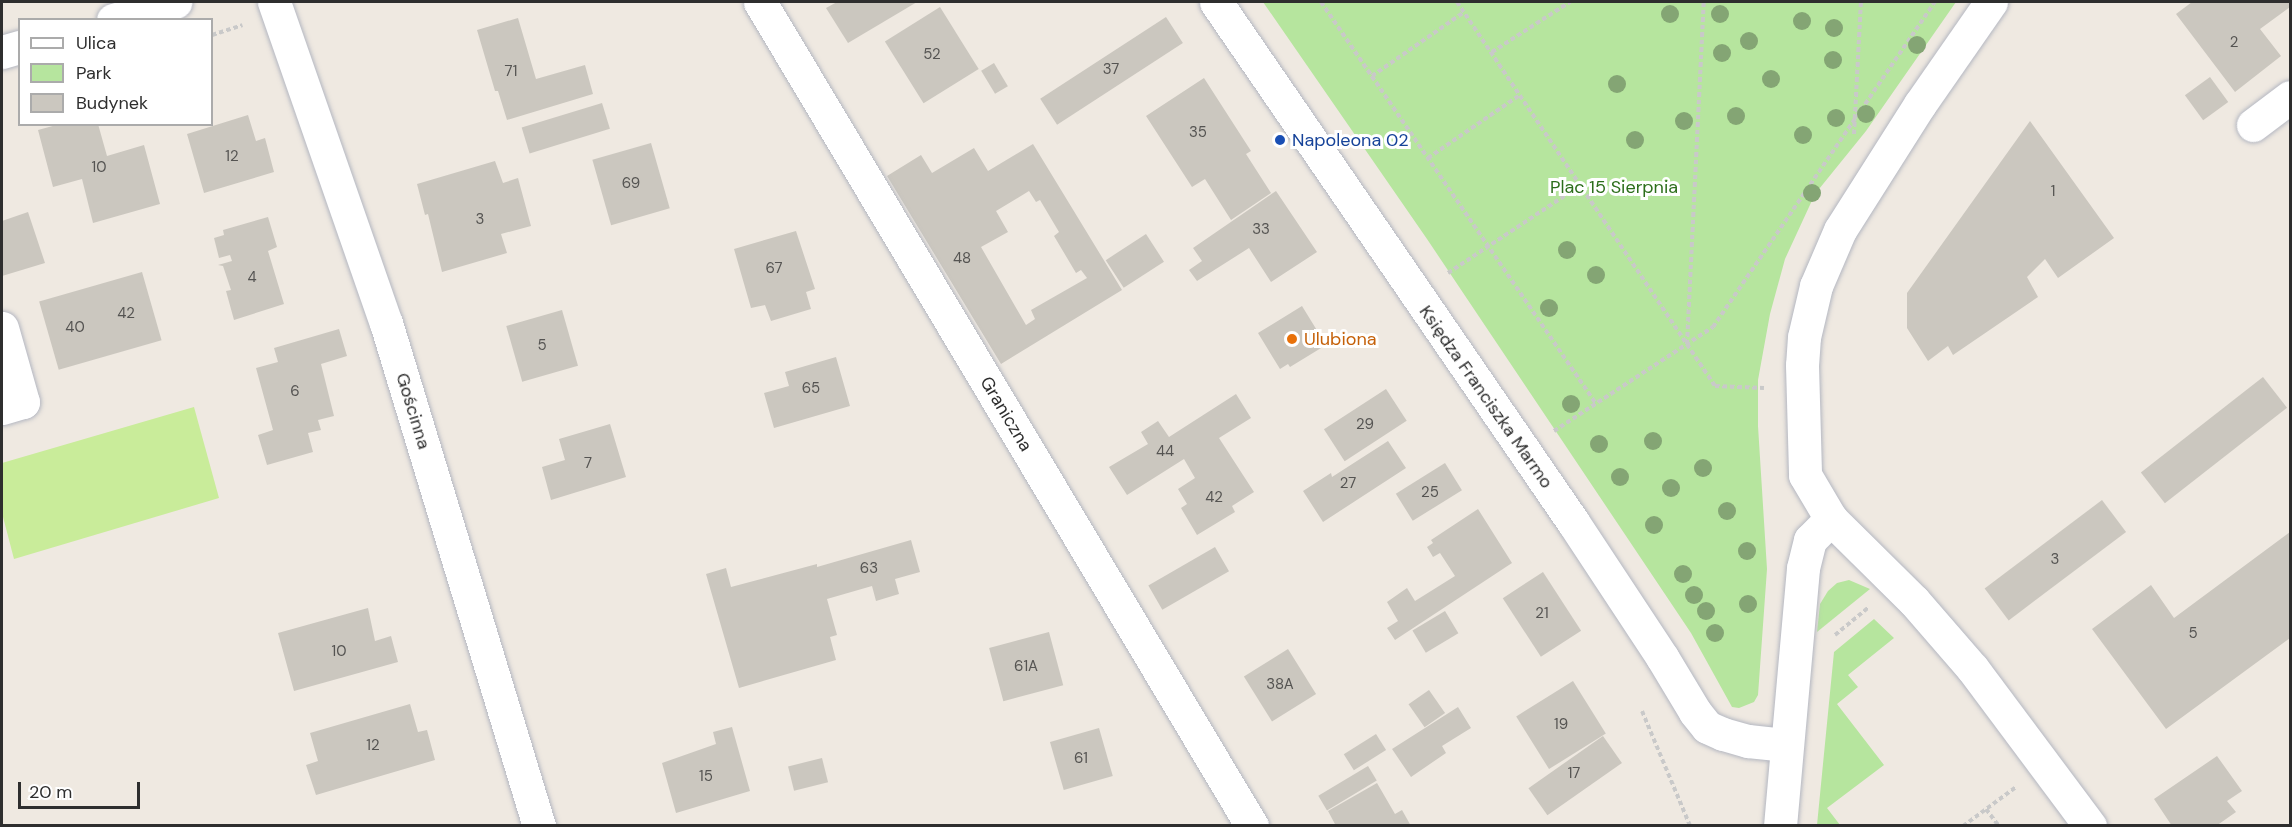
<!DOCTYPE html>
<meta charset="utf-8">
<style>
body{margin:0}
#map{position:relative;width:2292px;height:827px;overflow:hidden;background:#efe9e1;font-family:"DM Sans",sans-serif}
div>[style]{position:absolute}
.green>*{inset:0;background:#b6e59e}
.pitch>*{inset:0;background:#c9ec9a}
.building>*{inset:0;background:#cbc7bf;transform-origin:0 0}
.path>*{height:4px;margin-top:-2px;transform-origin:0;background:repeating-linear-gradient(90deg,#c9c9c9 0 4.5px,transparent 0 7.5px)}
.roads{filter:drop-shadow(0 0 2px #b4b7c1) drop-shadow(0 0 2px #b4b7c1)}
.minor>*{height:33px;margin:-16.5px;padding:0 16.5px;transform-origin:16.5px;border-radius:16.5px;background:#fff}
.trees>*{width:18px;height:18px;margin:-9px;border-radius:50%;background:#84a574}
.dots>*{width:16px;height:16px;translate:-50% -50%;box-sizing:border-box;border:3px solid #fff;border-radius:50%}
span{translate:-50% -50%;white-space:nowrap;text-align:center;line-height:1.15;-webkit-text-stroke:6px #fff;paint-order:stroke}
.number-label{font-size:15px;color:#555452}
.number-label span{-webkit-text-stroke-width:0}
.transit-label{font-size:18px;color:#164399}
.left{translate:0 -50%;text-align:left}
.park-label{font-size:18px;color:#2c6e1b}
.food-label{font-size:18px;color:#c56008}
.street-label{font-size:18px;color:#2e2e2e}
.frame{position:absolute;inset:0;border:3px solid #2e2e2e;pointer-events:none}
.legend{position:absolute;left:18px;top:18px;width:195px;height:108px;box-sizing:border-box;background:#fff;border:2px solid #ababab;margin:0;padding:8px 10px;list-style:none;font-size:18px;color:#2e2e2e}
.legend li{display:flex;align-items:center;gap:12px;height:30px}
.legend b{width:30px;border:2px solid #ababab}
.scale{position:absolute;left:18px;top:782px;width:122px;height:27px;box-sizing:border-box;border:3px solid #2e2e2e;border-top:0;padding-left:8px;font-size:18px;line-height:21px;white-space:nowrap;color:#2e2e2e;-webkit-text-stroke:4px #fff;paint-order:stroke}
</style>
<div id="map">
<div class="green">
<i style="clip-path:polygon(1263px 2px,1956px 2px,1866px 131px,1815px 194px,1785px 259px,1770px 314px,1758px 380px,1758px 426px,1767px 569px,1758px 695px,1754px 702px,1739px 708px,1732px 707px,1691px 633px,1427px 239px)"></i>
<i style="clip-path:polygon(1849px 580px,1870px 589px,1817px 632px,1820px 604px,1828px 591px,1837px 583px)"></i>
<i style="clip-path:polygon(1874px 619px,1894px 638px,1848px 675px,1858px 687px,1837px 704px,1884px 765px,1827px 808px,1840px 825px,1817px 825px,1834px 652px)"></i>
</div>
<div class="pitch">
<i style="clip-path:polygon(194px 407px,219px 498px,14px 559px,2px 513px,2px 463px)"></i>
</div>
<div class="building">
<i style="clip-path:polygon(837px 2px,917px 2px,848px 43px,826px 8px)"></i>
<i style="clip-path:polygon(2192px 2px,2290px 2px,2290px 7px,2260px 29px,2281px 56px,2235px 92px,2176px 14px)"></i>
<i style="left:940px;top:7px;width:73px;height:65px;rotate:58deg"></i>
<i style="left:1166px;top:17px;width:31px;height:150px;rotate:57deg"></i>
<i style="clip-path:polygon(518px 18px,536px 79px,585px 65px,593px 94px,507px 120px,498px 91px,495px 91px,477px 30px)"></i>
<i style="left:994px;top:63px;width:27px;height:15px;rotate:59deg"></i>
<i style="left:2210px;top:77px;width:31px;height:31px;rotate:54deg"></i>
<i style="clip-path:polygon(1204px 78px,1251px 151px,1246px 154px,1271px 193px,1231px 220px,1205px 179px,1192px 187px,1146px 116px)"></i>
<i style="left:602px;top:103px;width:27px;height:84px;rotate:73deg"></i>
<i style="clip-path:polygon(248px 115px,256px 141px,265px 138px,274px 172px,204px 193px,187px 134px)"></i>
<i style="clip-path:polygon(2030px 121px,2114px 238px,2058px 278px,2045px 259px,2027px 277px,2038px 297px,1953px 355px,1948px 346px,1928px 361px,1907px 328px,1907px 293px)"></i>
<i style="clip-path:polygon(60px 124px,98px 124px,107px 156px,144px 145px,160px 204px,93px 223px,82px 179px,53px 187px,38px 130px)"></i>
<i style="left:651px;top:143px;width:68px;height:61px;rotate:74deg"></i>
<i style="clip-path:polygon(evenodd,1033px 144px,1122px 290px,1001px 364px,887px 176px,921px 155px,932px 173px,974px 148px,988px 171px,1033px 144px,1029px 191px,1036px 202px,1040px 200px,1059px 232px,1054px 236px,1076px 273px,1081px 270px,1087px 278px,1031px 310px,1035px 319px,1026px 325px,981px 247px,1008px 232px,996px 211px,1029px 191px)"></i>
<i style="clip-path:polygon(495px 161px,503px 183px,518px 178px,531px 226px,501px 234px,507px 253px,442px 272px,428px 214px,425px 215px,417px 184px)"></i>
<i style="clip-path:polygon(1276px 191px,1317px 252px,1271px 282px,1249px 248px,1197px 281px,1189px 270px,1202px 261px,1193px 248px)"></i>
<i style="clip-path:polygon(28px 212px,45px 263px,2px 276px,2px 221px)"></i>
<i style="clip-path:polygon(268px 217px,277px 247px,268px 251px,284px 304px,234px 320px,226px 291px,231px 290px,223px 266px,218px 265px,232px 261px,230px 255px,219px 258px,214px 238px,224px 235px,223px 230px)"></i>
<i style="clip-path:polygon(796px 231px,815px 289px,806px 292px,811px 309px,771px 321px,765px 305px,751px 308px,734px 249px)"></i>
<i style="left:1146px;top:234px;width:33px;height:48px;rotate:57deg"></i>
<i style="left:142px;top:272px;width:71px;height:107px;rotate:74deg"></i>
<i style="clip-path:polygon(1302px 306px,1326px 345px,1290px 367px,1288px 364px,1280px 369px,1258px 333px)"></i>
<i style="left:562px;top:310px;width:58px;height:58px;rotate:74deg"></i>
<i style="clip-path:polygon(339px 329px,347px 356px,321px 364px,334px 416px,318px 420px,321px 430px,308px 433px,313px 452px,267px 465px,258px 435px,273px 430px,256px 368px,278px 362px,274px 348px)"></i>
<i style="clip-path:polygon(836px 357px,850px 406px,774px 428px,764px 393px,789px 386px,785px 372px)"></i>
<i style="left:2263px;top:377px;width:39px;height:155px;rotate:52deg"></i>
<i style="left:1386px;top:389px;width:38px;height:74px;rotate:57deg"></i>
<i style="clip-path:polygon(1236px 394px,1251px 418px,1219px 438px,1254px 492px,1232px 506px,1235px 512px,1197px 535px,1181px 508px,1187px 504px,1178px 489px,1195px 478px,1184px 459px,1127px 495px,1109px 467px,1148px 444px,1141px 432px,1158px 421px,1169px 437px)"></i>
<i style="clip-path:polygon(610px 424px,626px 477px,551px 500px,542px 467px,565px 460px,559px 439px)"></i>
<i style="clip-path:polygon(1388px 441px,1406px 468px,1323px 522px,1303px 491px,1331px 473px,1332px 477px)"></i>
<i style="left:1445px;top:463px;width:32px;height:58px;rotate:58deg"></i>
<i style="left:2102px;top:500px;width:40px;height:147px;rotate:53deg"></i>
<i style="clip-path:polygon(1478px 509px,1512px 563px,1395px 640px,1387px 628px,1398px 621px,1387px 602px,1407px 588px,1415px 601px,1455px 576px,1440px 553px,1433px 557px,1427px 547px,1433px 543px,1431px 540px)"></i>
<i style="clip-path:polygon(2290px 532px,2290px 638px,2166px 729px,2092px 629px,2151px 585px,2174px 618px)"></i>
<i style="clip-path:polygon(911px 540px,920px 572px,895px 579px,899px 594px,876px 601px,872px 586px,827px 599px,837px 635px,830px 637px,836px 660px,739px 688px,706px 574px,726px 568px,731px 587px,817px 564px,817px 567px)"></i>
<i style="left:1215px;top:547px;width:28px;height:77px;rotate:60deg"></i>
<i style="left:1543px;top:572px;width:70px;height:48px;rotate:57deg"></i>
<i style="clip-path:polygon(368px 608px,375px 641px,391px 636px,398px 662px,294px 691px,278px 633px)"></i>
<i style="left:1445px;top:611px;width:26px;height:38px;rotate:59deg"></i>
<i style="left:1049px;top:632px;width:55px;height:62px;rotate:75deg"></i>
<i style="left:1288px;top:649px;width:53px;height:52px;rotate:58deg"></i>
<i style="left:1573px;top:681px;width:62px;height:67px;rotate:58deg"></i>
<i style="left:1429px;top:690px;width:28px;height:25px;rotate:55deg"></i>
<i style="clip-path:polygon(410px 704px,418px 732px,427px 730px,435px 760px,316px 795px,306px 765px,318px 761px,310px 733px)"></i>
<i style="clip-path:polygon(1458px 707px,1471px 728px,1442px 746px,1446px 753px,1411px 777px,1392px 749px)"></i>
<i style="clip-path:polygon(732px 727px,750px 791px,676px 813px,662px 763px,716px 744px,713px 732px)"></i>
<i style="left:1099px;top:728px;width:50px;height:51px;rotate:74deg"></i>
<i style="left:1376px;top:734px;width:19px;height:38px;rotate:58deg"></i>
<i style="left:1603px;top:736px;width:33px;height:91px;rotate:55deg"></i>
<i style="clip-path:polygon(2217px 756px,2242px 791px,2227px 801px,2236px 812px,2216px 826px,2172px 826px,2154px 799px)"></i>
<i style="left:822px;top:758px;width:25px;height:35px;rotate:76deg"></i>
<i style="left:1368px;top:766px;width:17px;height:58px;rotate:59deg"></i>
<i style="clip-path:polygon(1377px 783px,1395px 814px,1402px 810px,1411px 826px,1336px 826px,1328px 811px)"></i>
</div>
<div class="path">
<i style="left:1321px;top:2px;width:486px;rotate:55.6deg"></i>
<i style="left:1457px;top:2px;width:463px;rotate:56.1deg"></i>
<i style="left:1715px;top:386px;width:49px;rotate:2.3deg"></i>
<i style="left:212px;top:35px;width:32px;rotate:-18deg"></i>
<i style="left:1492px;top:52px;width:93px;rotate:-32.7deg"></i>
<i style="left:1372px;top:76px;width:112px;rotate:-34.8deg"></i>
<i style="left:1854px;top:134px;width:132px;rotate:-87deg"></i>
<i style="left:1428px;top:158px;width:112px;rotate:-34.4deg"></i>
<i style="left:1448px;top:273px;width:159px;rotate:-33.5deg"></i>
<i style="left:1687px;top:344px;width:342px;rotate:-87.2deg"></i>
<i style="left:1554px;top:431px;width:190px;rotate:-33.2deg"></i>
<i style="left:1713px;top:327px;width:394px;rotate:-55.7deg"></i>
<i style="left:1835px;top:635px;width:44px;rotate:-39.5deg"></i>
<i style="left:1642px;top:711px;width:125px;rotate:67.3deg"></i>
<i style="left:1986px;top:809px;width:21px;rotate:53deg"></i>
<i style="left:1963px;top:826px;width:66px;rotate:-36.3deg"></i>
</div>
<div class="roads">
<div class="minor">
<i style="left:274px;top:2px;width:340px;rotate:70.8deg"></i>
<i style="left:386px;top:323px;width:526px;rotate:73.08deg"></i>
<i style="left:760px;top:2px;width:960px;rotate:59.16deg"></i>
<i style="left:1216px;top:2px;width:631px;rotate:55.53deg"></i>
<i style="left:1573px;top:522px;width:162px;rotate:56.6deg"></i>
<i style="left:1662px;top:657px;width:64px;rotate:59deg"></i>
<i style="left:1695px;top:712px;width:19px;rotate:51deg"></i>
<i style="left:1707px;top:727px;width:17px;rotate:24deg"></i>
<i style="left:1723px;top:734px;width:26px;rotate:16deg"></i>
<i style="left:1748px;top:741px;width:39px;rotate:6deg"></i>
<i style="left:1991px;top:2px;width:124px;rotate:124.8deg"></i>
<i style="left:1920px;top:104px;width:149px;rotate:122.4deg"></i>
<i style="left:1840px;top:230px;width:61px;rotate:113.2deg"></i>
<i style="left:1816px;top:286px;width:52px;rotate:103.2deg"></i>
<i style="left:1804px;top:337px;width:28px;rotate:94deg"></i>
<i style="left:1802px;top:365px;width:110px;rotate:88.4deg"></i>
<i style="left:1805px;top:475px;width:51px;rotate:59.4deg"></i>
<i style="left:1831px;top:519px;width:117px;rotate:44.7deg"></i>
<i style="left:1914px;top:601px;width:90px;rotate:49.1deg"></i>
<i style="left:1973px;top:669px;width:196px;rotate:53.3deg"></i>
<i style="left:113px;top:20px;width:65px;rotate:-16.2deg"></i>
<i style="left:2px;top:52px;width:19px;rotate:-16deg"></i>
<i style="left:2253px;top:125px;width:46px;rotate:-37.1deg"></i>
<i style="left:2px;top:328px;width:77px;rotate:74.2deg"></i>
<i style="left:23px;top:402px;width:22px;rotate:164deg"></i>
<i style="left:1780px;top:826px;width:259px;rotate:-84.9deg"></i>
<i style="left:1803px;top:568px;width:29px;rotate:-76deg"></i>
<i style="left:1810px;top:540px;width:30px;rotate:-45deg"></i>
</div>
</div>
<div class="trees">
<i style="left:1670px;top:14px"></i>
<i style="left:1720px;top:14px"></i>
<i style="left:1802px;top:21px"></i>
<i style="left:1834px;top:28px"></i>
<i style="left:1749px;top:41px"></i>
<i style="left:1917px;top:45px"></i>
<i style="left:1722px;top:53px"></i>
<i style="left:1833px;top:60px"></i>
<i style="left:1771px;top:79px"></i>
<i style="left:1617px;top:84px"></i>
<i style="left:1866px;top:114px"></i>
<i style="left:1736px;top:116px"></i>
<i style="left:1836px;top:118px"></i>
<i style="left:1684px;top:121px"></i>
<i style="left:1803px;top:135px"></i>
<i style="left:1635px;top:140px"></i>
<i style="left:1812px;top:193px"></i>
<i style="left:1567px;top:250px"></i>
<i style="left:1596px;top:275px"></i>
<i style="left:1549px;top:308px"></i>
<i style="left:1571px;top:404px"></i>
<i style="left:1653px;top:441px"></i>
<i style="left:1599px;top:444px"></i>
<i style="left:1703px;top:468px"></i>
<i style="left:1620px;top:477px"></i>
<i style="left:1671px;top:488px"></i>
<i style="left:1727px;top:511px"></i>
<i style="left:1654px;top:525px"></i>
<i style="left:1747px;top:551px"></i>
<i style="left:1683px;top:574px"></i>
<i style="left:1694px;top:595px"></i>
<i style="left:1748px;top:604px"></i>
<i style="left:1706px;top:611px"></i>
<i style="left:1715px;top:633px"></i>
</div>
<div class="dots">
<i style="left:1280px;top:140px;background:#1a4fb4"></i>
<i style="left:1292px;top:339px;background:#e8710a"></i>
</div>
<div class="number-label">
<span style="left:2234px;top:43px">2</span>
<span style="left:932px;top:55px">52</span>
<span style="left:1111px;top:70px">37</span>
<span style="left:511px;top:72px">71</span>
<span style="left:1198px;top:133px">35</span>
<span style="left:232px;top:157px">12</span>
<span style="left:99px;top:168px">10</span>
<span style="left:631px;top:184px">69</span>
<span style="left:2053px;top:192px">1</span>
<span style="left:480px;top:220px">3</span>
<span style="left:1261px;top:230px">33</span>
<span style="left:962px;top:259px">48</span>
<span style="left:774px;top:269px">67</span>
<span style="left:252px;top:278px">4</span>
<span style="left:126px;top:314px">42</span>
<span style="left:75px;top:328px">40</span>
<span style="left:542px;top:346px">5</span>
<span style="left:811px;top:389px">65</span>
<span style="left:295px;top:392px">6</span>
<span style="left:1365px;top:425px">29</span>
<span style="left:1165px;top:452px">44</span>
<span style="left:588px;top:464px">7</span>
<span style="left:1348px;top:484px">27</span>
<span style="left:1430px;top:493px">25</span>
<span style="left:1214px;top:498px">42</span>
<span style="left:2055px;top:560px">3</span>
<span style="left:869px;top:569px">63</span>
<span style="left:1542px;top:614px">21</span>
<span style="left:2193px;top:634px">5</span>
<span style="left:339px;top:652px">10</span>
<span style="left:1026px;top:667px">61A</span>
<span style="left:1280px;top:685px">38A</span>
<span style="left:1561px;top:725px">19</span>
<span style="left:373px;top:746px">12</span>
<span style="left:1081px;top:759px">61</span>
<span style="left:1574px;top:774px">17</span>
<span style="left:706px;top:777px">15</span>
</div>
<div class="transit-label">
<span class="left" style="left:1292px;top:140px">Napoleona 02</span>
</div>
<div class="park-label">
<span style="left:1614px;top:187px">Plac 15 Sierpnia</span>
</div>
<div class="food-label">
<span class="left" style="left:1304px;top:339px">Ulubiona</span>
</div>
<div class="street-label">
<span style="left:1486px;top:397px;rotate:55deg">Księdza Franciszka Marmo</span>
<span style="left:413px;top:411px;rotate:73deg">Gościnna</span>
<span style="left:1006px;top:414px;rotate:59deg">Graniczna</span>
</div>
<div class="frame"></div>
<ul class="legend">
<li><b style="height:8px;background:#fff"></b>Ulica</li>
<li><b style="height:16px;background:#b6e59e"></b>Park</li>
<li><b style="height:16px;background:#cbc7bf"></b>Budynek</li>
</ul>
<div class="scale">20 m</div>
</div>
